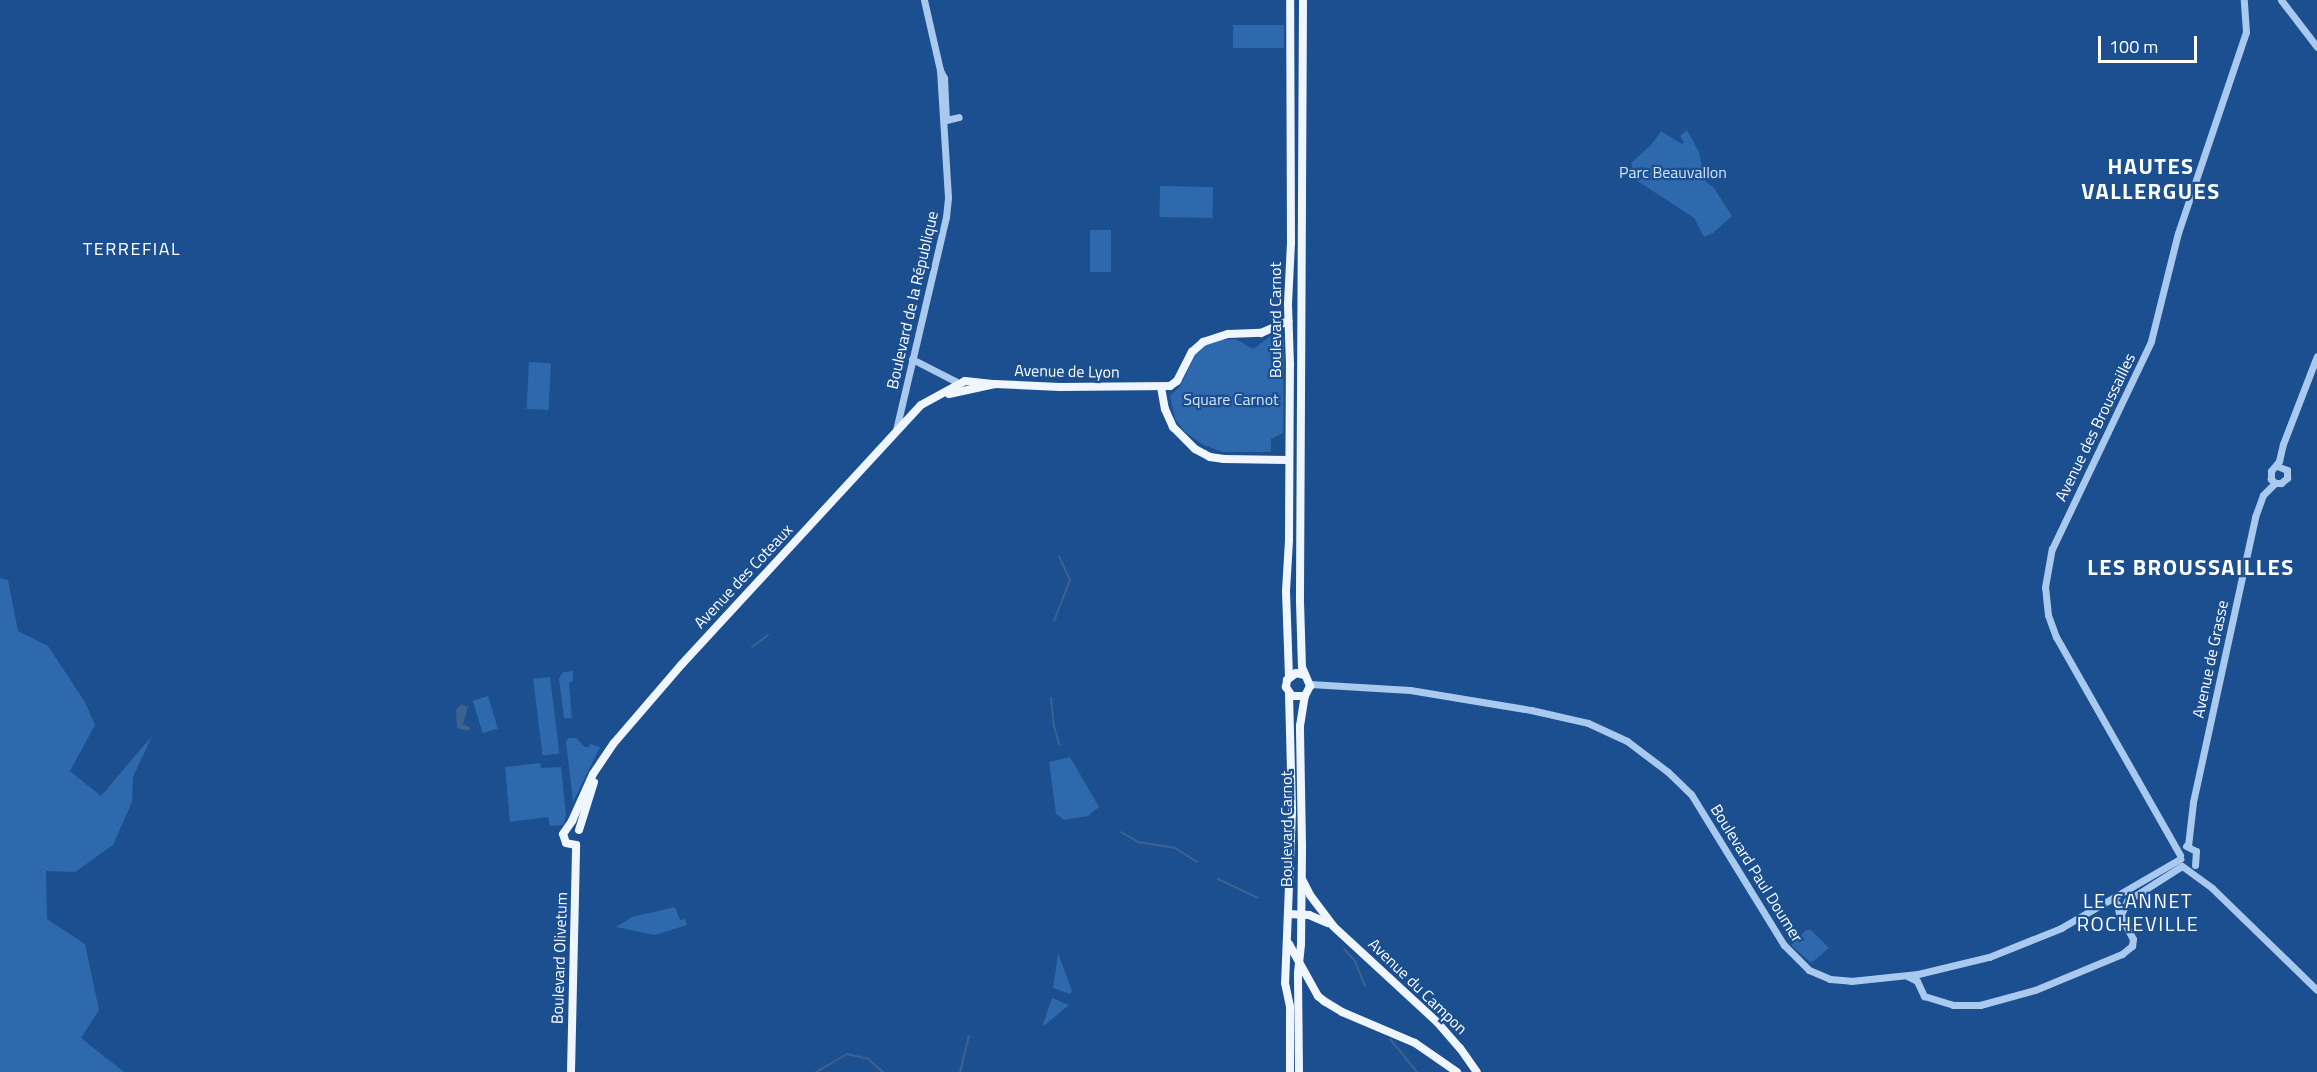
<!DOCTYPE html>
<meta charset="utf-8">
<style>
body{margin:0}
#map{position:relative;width:2317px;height:1072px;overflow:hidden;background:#1b4f8f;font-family:"Titillium Web",sans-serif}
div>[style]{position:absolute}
.green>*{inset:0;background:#2e69ad;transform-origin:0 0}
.water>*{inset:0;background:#3c6290}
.stream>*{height:2px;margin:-1px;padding:0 1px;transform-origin:1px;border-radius:1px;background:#3c6290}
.minor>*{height:7px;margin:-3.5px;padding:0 3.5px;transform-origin:3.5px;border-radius:3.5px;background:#a9c9ee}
.major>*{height:8px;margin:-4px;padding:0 4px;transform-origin:4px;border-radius:4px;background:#f0f6ff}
span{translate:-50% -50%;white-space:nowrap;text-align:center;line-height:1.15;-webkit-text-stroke:4.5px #1b4f8f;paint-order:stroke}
.park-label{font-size:16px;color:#cfe3fa}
.street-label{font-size:16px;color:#fff}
.neighbourhood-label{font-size:18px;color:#fff;letter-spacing:1.5px}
.quarter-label{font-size:20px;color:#fff;letter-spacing:1.5px}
.district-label{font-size:22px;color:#fff;font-weight:700;letter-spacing:1.5px}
.scale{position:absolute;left:2098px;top:36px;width:99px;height:27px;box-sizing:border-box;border:3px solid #fff;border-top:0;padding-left:8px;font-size:18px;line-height:21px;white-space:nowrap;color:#fff;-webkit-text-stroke:4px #1b4f8f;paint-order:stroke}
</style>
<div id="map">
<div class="green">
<i style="left:1233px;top:25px;width:51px;height:23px"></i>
<i style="clip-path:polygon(1687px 130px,1699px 152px,1705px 181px,1714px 188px,1732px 216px,1713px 233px,1704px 237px,1694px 218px,1636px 180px,1631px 163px,1651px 145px,1661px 131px,1682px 144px,1684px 142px,1680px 136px)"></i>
<i style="left:1160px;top:186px;width:53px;height:31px;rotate:1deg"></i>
<i style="left:1090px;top:230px;width:21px;height:42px"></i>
<i style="clip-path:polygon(1276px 332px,1284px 338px,1283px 433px,1271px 439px,1271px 452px,1222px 452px,1202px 444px,1185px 432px,1175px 419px,1170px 396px,1180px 386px,1196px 354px,1205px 345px,1222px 340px,1236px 339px,1253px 349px)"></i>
<i style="left:529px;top:362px;width:22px;height:47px;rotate:3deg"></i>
<i style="clip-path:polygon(0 578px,8px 580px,18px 631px,48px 646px,85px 702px,95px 725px,70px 771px,101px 796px,152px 736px,133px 777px,132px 802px,113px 845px,75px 872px,46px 871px,47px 919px,85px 944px,99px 1010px,81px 1038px,124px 1072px,0 1072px)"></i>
<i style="clip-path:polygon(573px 671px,573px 681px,569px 683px,572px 718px,564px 718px,559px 679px,563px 672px)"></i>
<i style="left:550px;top:677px;width:77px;height:17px;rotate:83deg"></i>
<i style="left:488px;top:696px;width:34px;height:16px;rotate:73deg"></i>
<i style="clip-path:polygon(568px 738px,576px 738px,585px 747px,589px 747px,590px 744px,600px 747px,573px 802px,566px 742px)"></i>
<i style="clip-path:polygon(1070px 757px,1099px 807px,1088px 816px,1064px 820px,1056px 814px,1049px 762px)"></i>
<i style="clip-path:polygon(540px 763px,541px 768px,561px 767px,566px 816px,563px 825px,550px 826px,548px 817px,510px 822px,505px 767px)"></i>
<i style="clip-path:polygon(675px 907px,680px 920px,685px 919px,687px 925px,655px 935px,616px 927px,632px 917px)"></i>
<i style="clip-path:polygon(1806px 930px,1811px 930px,1829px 948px,1811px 963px,1791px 945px)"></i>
<i style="clip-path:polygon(1058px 953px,1072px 991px,1070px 994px,1053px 988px)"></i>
<i style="clip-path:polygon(1052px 998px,1069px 1005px,1045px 1025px,1043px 1024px)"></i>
</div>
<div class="water">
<i style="clip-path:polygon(461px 704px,468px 707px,463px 724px,471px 728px,467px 731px,457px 728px,456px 710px)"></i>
</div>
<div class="stream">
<i style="left:1054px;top:621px;width:44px;rotate:-68.7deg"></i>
<i style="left:1070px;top:580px;width:26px;rotate:-115deg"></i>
<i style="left:752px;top:647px;width:20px;rotate:-37deg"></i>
<i style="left:1051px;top:698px;width:28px;rotate:84deg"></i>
<i style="left:1054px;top:726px;width:19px;rotate:74deg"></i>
<i style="left:1121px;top:832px;width:20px;rotate:30deg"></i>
<i style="left:1138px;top:842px;width:37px;rotate:9deg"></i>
<i style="left:1175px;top:848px;width:26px;rotate:32deg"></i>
<i style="left:1218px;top:879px;width:44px;rotate:25.4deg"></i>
<i style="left:1344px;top:949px;width:16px;rotate:47deg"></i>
<i style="left:1355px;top:961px;width:27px;rotate:68deg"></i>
<i style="left:1390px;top:1039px;width:43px;rotate:50.7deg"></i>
<i style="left:816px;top:1072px;width:36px;rotate:-30deg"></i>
<i style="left:847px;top:1054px;width:22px;rotate:13deg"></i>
<i style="left:868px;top:1059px;width:20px;rotate:41deg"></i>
<i style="left:960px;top:1072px;width:37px;rotate:-76deg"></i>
</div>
<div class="minor">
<i style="left:924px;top:0;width:72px;rotate:77.1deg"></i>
<i style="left:940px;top:70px;width:9px;rotate:63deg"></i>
<i style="left:944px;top:78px;width:42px;rotate:87.3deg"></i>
<i style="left:2281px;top:0;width:59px;rotate:52.5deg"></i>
<i style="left:946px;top:120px;width:13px;rotate:-13deg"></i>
<i style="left:912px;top:359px;width:48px;rotate:27.1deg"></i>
<i style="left:955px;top:381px;width:8px;rotate:90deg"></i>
<i style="left:896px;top:430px;width:219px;rotate:-76.8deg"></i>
<i style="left:946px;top:217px;width:20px;rotate:-84deg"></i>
<i style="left:948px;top:197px;width:127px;rotate:-93.6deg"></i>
<i style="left:2275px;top:483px;width:6px;rotate:-135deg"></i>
<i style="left:2271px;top:479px;width:8px;rotate:-90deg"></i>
<i style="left:2271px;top:471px;width:13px;rotate:-51deg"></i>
<i style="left:2279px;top:461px;width:17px;rotate:-77deg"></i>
<i style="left:2283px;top:444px;width:94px;rotate:-68.9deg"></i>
<i style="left:1310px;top:684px;width:100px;rotate:3.4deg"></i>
<i style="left:1410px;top:690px;width:123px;rotate:9.4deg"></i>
<i style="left:1531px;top:710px;width:58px;rotate:12.8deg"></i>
<i style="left:1588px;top:723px;width:43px;rotate:24.8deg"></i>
<i style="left:1627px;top:741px;width:51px;rotate:37.1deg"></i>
<i style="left:1668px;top:772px;width:32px;rotate:44deg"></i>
<i style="left:1691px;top:794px;width:177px;rotate:58.4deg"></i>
<i style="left:1784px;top:945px;width:35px;rotate:45deg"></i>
<i style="left:1809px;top:970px;width:23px;rotate:23deg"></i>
<i style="left:1830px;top:979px;width:21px;rotate:5deg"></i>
<i style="left:1851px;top:981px;width:67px;rotate:-6deg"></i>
<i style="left:1918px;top:974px;width:73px;rotate:-13.5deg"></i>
<i style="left:1989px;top:957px;width:78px;rotate:-21.9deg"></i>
<i style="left:2061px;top:928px;width:138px;rotate:-30.1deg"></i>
<i style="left:2186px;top:846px;width:11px;rotate:27deg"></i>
<i style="left:2196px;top:851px;width:14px;rotate:94deg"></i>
<i style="left:2188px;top:846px;width:44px;rotate:-83.5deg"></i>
<i style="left:2193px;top:802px;width:292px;rotate:-77.7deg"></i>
<i style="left:2255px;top:517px;width:23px;rotate:-70deg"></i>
<i style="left:2263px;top:495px;width:17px;rotate:-45deg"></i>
<i style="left:2275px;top:483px;width:6px"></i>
<i style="left:2281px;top:483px;width:8px;rotate:-40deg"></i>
<i style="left:2287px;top:478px;width:8px;rotate:-90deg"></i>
<i style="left:2287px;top:470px;width:11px;rotate:-158deg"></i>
<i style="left:2180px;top:855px;width:251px;rotate:-119.6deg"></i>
<i style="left:2056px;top:637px;width:23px;rotate:-110deg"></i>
<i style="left:2048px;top:615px;width:28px;rotate:-96deg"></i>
<i style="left:2045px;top:587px;width:39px;rotate:-80deg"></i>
<i style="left:2052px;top:549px;width:230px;rotate:-64.5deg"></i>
<i style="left:2151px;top:341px;width:111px;rotate:-76deg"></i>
<i style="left:2178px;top:233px;width:212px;rotate:-71.3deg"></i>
<i style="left:2246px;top:32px;width:32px;rotate:-94deg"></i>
<i style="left:2182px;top:866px;width:37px;rotate:36deg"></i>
<i style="left:2212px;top:888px;width:146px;rotate:44.2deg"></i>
<i style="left:2121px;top:915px;width:15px;rotate:-67deg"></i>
<i style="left:2127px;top:901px;width:65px;rotate:-32.5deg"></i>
<i style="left:1907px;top:976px;width:11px;rotate:27deg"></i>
<i style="left:1917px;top:981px;width:17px;rotate:65deg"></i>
<i style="left:1924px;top:996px;width:30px;rotate:17deg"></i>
<i style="left:1953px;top:1005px;width:27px"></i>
<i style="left:1980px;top:1005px;width:57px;rotate:-15.3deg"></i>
<i style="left:2035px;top:990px;width:94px;rotate:-22.5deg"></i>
<i style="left:2122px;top:954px;width:13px;rotate:-39deg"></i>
<i style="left:2132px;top:946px;width:7px;rotate:-82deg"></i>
<i style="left:2133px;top:939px;width:30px;rotate:-118deg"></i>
<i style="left:2119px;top:913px;width:9px;rotate:-103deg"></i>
<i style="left:2117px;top:904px;width:6px;rotate:-135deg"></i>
</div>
<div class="major">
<i style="left:1303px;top:0;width:601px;rotate:90.29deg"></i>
<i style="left:1300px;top:601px;width:66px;rotate:88.3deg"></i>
<i style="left:1302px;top:667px;width:21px;rotate:67deg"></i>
<i style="left:1310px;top:686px;width:11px;rotate:117deg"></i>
<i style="left:1305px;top:696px;width:13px;rotate:180deg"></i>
<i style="left:1292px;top:696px;width:11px;rotate:-124deg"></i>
<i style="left:1286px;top:687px;width:7px;rotate:-82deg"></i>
<i style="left:1287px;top:680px;width:11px;rotate:-38deg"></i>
<i style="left:1296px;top:673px;width:9px;rotate:13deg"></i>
<i style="left:1161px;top:387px;width:22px;rotate:80deg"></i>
<i style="left:1165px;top:409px;width:20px;rotate:66deg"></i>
<i style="left:1173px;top:427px;width:31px;rotate:45deg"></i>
<i style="left:1195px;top:449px;width:17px;rotate:28deg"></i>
<i style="left:1210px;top:457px;width:14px;rotate:8deg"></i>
<i style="left:1224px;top:459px;width:64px;rotate:0.9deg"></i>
<i style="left:949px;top:394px;width:47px;rotate:-12.3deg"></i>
<i style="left:995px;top:384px;width:65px;rotate:2.6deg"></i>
<i style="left:1060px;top:387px;width:110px;rotate:-0.5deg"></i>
<i style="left:1170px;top:386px;width:9px;rotate:-36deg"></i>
<i style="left:1177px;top:381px;width:33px;rotate:-63deg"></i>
<i style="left:1192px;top:352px;width:15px;rotate:-42deg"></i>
<i style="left:1203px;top:342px;width:26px;rotate:-18deg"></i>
<i style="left:1228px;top:334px;width:33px;rotate:-2deg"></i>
<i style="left:1261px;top:333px;width:30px;rotate:-24deg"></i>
<i style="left:1289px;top:677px;width:86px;rotate:-92deg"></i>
<i style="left:1286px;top:591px;width:51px;rotate:-86.6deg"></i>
<i style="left:1289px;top:540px;width:175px;rotate:-89.7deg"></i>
<i style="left:1290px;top:365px;width:61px;rotate:-91.9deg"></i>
<i style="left:1288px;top:304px;width:61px;rotate:-87.2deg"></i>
<i style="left:1291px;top:243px;width:243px;rotate:-90.2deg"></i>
<i style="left:1289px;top:694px;width:117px;rotate:88.5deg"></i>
<i style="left:1292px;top:811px;width:172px;rotate:92.3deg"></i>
<i style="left:1285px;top:983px;width:25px;rotate:78deg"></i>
<i style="left:1290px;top:1007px;width:65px;rotate:90deg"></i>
<i style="left:579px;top:830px;width:50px;rotate:-72.6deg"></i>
<i style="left:576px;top:845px;width:10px;rotate:-169deg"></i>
<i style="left:566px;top:843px;width:9px;rotate:-108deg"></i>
<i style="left:563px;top:834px;width:16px;rotate:-55deg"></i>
<i style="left:572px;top:821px;width:51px;rotate:-65.9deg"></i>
<i style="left:593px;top:774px;width:37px;rotate:-56deg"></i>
<i style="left:614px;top:743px;width:104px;rotate:-49.3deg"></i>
<i style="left:682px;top:664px;width:352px;rotate:-47.3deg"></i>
<i style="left:921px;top:405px;width:50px;rotate:-28.6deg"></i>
<i style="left:965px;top:381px;width:30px;rotate:6deg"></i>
<i style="left:1303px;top:881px;width:16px;rotate:63deg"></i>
<i style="left:1310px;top:895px;width:39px;rotate:53deg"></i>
<i style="left:1333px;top:926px;width:142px;rotate:42.7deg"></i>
<i style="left:1437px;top:1022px;width:35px;rotate:49deg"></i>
<i style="left:1460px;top:1048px;width:29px;rotate:55deg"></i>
<i style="left:1288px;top:914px;width:21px;rotate:3deg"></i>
<i style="left:1309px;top:915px;width:21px;rotate:23deg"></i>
<i style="left:1289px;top:944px;width:60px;rotate:60.9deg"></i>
<i style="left:1318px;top:996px;width:8px;rotate:40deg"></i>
<i style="left:1324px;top:1001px;width:21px;rotate:31deg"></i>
<i style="left:1342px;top:1012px;width:79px;rotate:23deg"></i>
<i style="left:1415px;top:1043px;width:51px;rotate:34.6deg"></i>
<i style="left:571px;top:1072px;width:227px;rotate:-88.7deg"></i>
<i style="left:1299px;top:1072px;width:99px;rotate:-90.6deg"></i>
<i style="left:1298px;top:973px;width:28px;rotate:-84deg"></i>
<i style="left:1301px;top:945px;width:100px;rotate:-89.4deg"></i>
<i style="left:1302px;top:845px;width:119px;rotate:-91deg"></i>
<i style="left:1300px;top:726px;width:30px;rotate:-81deg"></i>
</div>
<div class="park-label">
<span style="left:1673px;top:172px">Parc Beauvallon</span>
<span style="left:1231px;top:399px">Square Carnot</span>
</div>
<div class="street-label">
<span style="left:912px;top:300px;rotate:-77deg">Boulevard de la République</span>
<span style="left:1275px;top:320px;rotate:-90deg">Boulevard Carnot</span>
<span style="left:1067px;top:371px;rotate:1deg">Avenue de Lyon</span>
<span style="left:2095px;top:427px;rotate:-64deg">Avenue des Broussailles</span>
<span style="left:743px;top:576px;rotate:-47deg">Avenue des Coteaux</span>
<span style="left:2210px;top:659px;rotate:-78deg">Avenue de Grasse</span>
<span style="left:1286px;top:829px;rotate:-90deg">Boulevard Carnot</span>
<span style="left:1757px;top:873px;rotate:58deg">Boulevard Paul Doumer</span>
<span style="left:559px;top:958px;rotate:-88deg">Boulevard Olivetum</span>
<span style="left:1418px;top:986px;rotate:44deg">Avenue du Campon</span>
</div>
<div class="neighbourhood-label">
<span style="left:132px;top:249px">TERREFIAL</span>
</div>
<div class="quarter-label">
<span style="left:2138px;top:912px">LE CANNET<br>ROCHEVILLE</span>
</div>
<div class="district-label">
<span style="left:2151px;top:179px">HAUTES<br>VALLERGUES</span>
<span style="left:2191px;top:568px">LES BROUSSAILLES</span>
</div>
<div class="scale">100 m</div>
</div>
